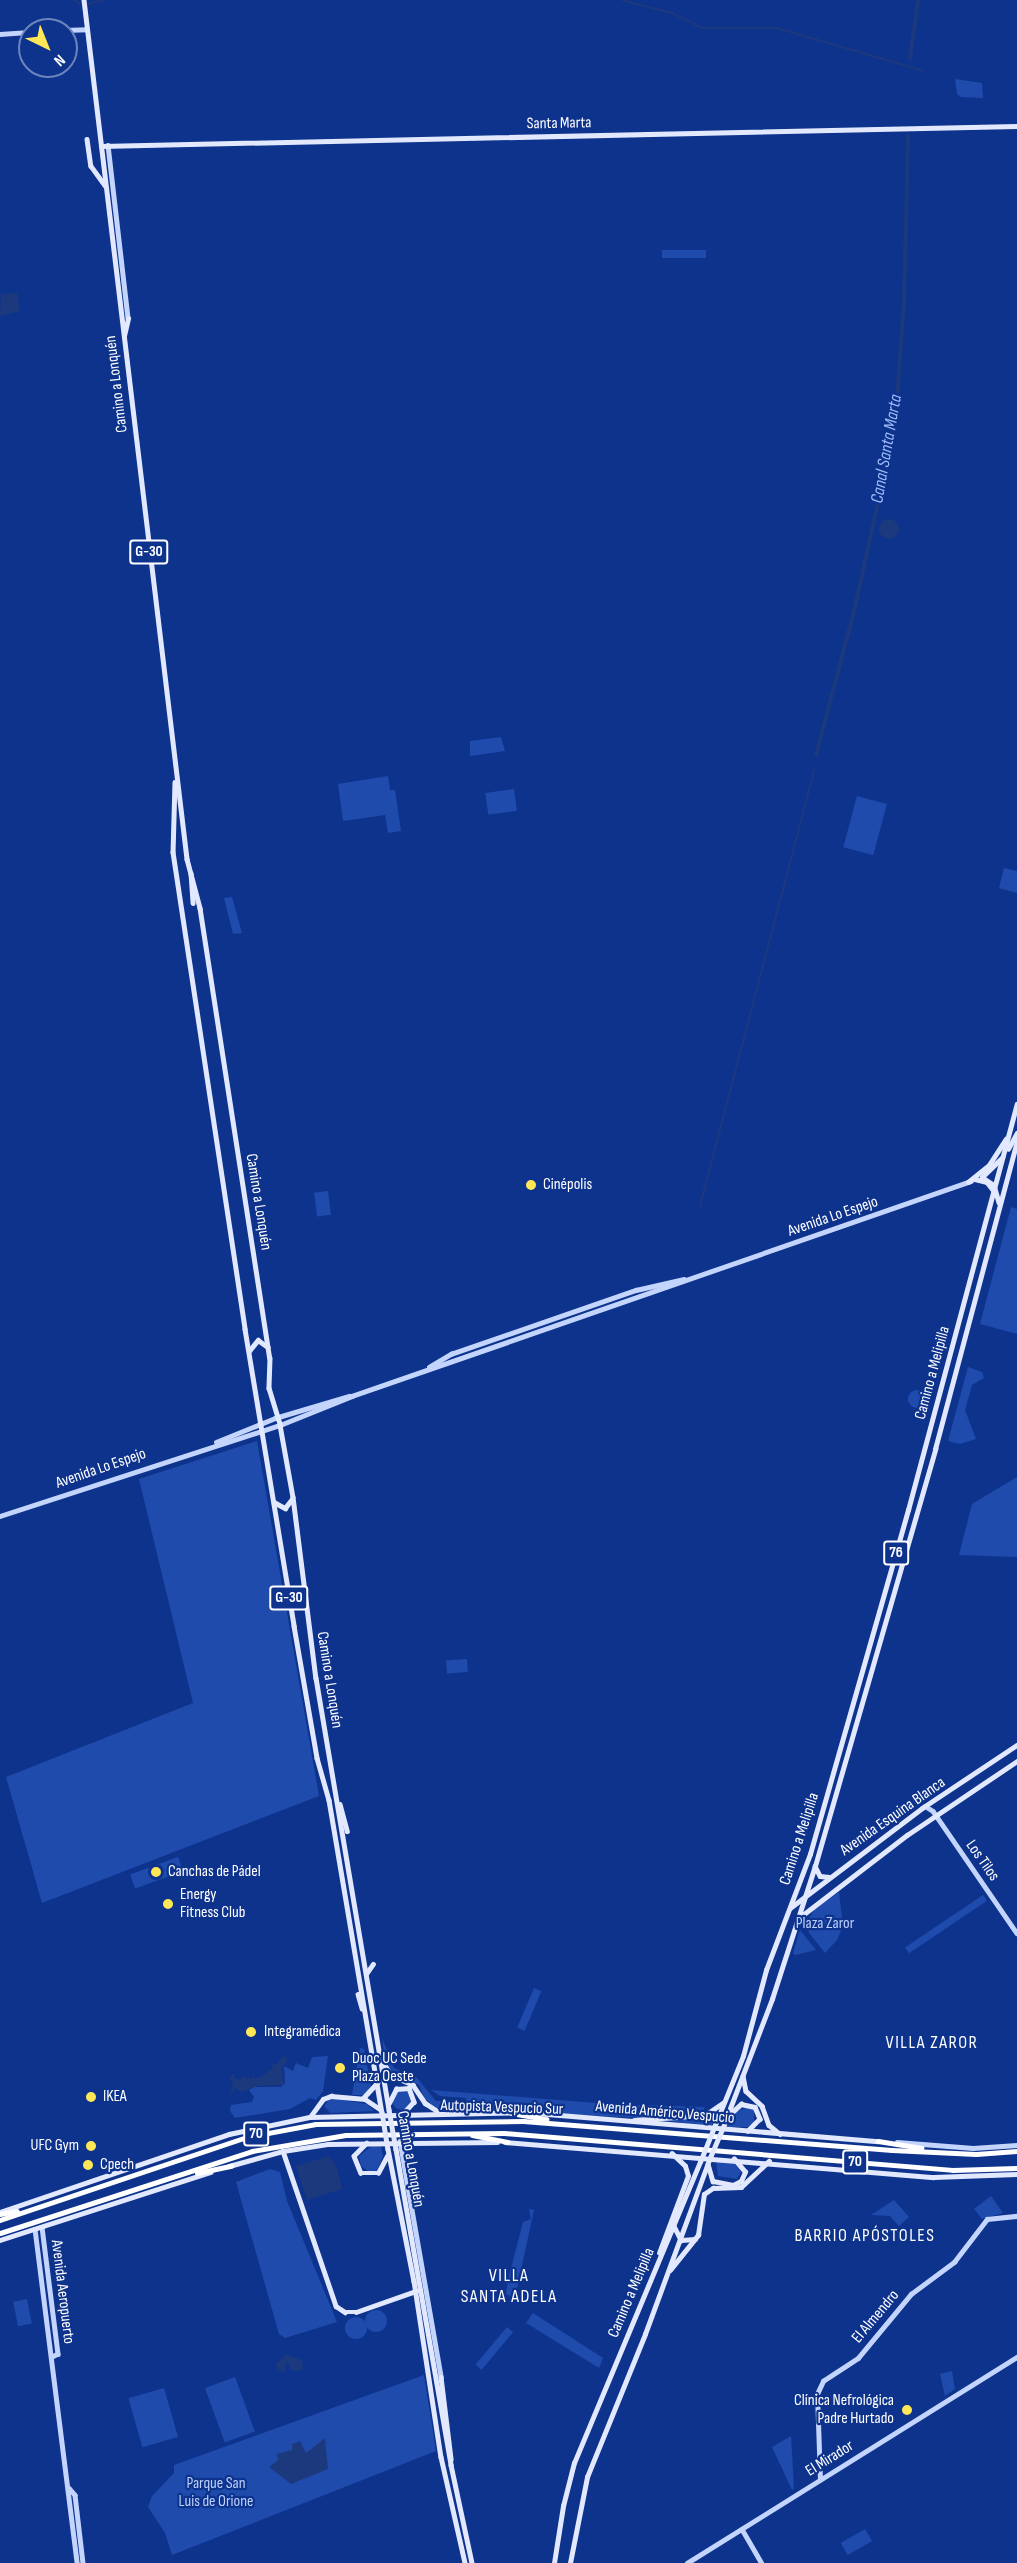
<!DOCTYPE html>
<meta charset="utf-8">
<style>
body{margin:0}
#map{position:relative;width:1017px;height:2563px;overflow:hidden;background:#0e338d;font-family:"Sofia Sans Condensed",sans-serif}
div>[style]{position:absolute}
.green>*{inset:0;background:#1f4bad;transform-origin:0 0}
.round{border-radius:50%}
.water>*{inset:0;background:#1d397d}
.stream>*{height:1.5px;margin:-0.75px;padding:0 0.75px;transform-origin:0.75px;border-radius:0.75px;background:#1d397d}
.canal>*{height:4px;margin:-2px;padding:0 2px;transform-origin:2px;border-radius:2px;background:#1d397d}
.secondary>*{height:4.5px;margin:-2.25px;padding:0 2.25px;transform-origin:2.25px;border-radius:2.25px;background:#c4d5fd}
.primary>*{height:4.5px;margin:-2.25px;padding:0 2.25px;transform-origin:2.25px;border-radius:2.25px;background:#e2e9ff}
.highway>*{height:5px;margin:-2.5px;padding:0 2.5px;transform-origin:2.5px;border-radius:2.5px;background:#fff}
.primary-bridge>*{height:4.5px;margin:-2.25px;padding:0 2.25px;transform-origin:2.25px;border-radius:2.25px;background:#e2e9ff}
.dots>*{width:16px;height:16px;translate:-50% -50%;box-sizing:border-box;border:3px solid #0e338d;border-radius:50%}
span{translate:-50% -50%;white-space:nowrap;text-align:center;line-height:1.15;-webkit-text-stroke:4.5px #0e338d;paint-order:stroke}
.shield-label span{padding:2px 4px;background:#0e338d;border:2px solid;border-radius:4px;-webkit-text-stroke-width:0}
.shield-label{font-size:15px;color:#fff;font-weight:700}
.street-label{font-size:16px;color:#fff}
.poi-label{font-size:16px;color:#fff}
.left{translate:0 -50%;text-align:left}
.right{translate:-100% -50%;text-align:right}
.park-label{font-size:16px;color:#bcd1fe}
.water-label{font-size:18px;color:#a1bdfb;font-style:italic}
.neighbourhood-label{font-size:18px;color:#fff;letter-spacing:1.5px}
.north{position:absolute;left:18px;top:18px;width:60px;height:60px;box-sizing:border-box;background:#0e338d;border:2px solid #6e85bb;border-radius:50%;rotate:137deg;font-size:16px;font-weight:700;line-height:24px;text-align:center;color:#fff}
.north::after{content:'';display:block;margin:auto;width:21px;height:27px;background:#ffe758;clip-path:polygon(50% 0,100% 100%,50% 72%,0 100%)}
</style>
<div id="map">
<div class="green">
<i style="clip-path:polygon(955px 79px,982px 83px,983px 98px,961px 97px,957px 94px)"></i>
<i style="left:706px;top:250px;width:8px;height:44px;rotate:90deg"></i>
<i style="clip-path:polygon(501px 737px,505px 751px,470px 756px,470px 741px)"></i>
<i style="clip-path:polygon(388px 776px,390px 790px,395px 790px,401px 831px,388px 833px,385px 815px,343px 821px,338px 784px)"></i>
<i style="left:514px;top:789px;width:22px;height:29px;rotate:82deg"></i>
<i style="left:857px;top:796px;width:31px;height:53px;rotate:15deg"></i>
<i style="clip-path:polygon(1004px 868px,1017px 871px,1017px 893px,999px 888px)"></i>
<i style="clip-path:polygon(232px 897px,242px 933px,233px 934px,224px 898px)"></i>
<i style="left:328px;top:1191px;width:24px;height:14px;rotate:83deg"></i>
<i style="clip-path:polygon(1011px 1207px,1017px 1209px,1017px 1334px,980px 1324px)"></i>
<i style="clip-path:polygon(968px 1367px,982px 1372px,984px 1378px,972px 1385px,965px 1410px,976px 1439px,960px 1444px,948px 1441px)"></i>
<i class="round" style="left:908px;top:1390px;width:18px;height:18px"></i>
<i style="clip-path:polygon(257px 1441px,319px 1796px,42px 1903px,6px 1777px,193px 1703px,139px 1479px)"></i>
<i style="clip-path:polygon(1017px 1477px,1017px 1557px,959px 1555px,972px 1504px)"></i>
<i style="left:467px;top:1659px;width:13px;height:21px;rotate:86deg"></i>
<i style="left:178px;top:1857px;width:15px;height:51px;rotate:70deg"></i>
<i style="clip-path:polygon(839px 1892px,843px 1926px,837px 1940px,825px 1953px,809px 1933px,807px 1922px,814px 1910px)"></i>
<i style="left:983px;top:1895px;width:7px;height:94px;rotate:56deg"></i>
<i style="clip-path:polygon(800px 1930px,816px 1950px,795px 1955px,793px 1953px)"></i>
<i style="left:534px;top:1988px;width:8px;height:43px;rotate:23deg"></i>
<i style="clip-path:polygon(382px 2038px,394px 2068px,417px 2078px,436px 2101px,459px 2101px,461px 2108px,436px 2108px,424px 2098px,419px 2085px,394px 2074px,385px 2060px)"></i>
<i style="clip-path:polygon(360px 2048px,364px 2049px,371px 2086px,363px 2095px,352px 2095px)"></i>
<i style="clip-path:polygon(328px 2056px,323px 2091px,316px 2100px,310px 2098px,290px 2109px,235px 2118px,230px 2111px,231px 2105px,252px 2102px,254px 2097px,249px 2090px,254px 2087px,281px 2087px,285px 2083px,284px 2066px,293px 2071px,296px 2063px,308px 2068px,312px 2057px)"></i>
<i style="clip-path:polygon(431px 2090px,608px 2104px,705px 2107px,703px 2111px,640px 2118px,467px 2109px,466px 2098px,440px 2096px)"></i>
<i class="round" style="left:392px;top:2090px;width:20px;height:20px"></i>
<i style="clip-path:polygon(330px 2098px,367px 2104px,374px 2111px,330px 2113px,324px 2106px)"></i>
<i style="clip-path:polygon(748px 2107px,754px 2110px,754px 2123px,748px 2127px,728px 2127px,735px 2112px)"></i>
<i style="clip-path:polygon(717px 2111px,711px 2127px,656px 2119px,700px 2117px)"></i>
<i style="clip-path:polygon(372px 2146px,381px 2146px,383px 2157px,377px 2170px,369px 2172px,361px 2166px,359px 2156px)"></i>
<i style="clip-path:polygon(716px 2162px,735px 2162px,741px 2172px,737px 2179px,718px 2176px)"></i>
<i style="clip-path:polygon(270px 2169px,280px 2172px,287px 2201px,337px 2322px,285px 2338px,279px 2334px,236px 2182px)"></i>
<i style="clip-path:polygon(991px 2196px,1003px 2213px,982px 2219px,974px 2209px)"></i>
<i style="clip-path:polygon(894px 2200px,909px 2217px,899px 2226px,890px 2216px,871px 2215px)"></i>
<i style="clip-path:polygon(529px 2209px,534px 2210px,515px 2298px,506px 2294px,508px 2280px,523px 2222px,531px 2219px)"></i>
<i style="left:27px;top:2299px;width:25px;height:14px;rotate:79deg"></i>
<i class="round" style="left:365px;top:2310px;width:22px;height:22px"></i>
<i style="clip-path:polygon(533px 2313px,603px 2358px,599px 2368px,526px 2323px)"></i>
<i class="round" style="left:345px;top:2317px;width:22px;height:22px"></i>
<i style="left:507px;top:2327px;width:8px;height:49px;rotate:40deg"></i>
<i style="clip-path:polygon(952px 2371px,955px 2389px,945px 2396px,940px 2374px)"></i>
<i style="clip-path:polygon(424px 2375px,436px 2451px,172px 2555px,165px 2533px,148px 2507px,152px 2496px,174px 2473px,174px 2465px)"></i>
<i style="left:235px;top:2377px;width:58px;height:32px;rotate:70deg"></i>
<i style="left:164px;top:2388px;width:51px;height:37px;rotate:74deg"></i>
<i style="clip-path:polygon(791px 2436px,794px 2489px,792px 2490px,772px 2447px)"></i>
<i style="left:865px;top:2529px;width:14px;height:28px;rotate:60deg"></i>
</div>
<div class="water">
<i style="clip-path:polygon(17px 293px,20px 311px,0 316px,1px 294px)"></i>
<i class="round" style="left:879px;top:519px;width:20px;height:20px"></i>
<i style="clip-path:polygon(283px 2056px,288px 2058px,282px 2069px,284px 2085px,257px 2086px,242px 2092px,234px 2088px,232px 2095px,240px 2096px,230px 2095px,233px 2084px,229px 2076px,235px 2074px,234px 2078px,241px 2080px,242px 2076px,252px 2079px,253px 2074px,255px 2079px,261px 2077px,273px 2068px,272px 2062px,276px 2065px)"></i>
<i style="clip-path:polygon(329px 2156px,336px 2165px,342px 2189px,307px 2200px,296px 2166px)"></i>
<i style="clip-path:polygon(286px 2355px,302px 2360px,303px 2370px,292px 2371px,287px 2362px,285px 2372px,277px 2371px,276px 2364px)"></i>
<i style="clip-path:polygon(325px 2438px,328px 2469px,291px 2484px,269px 2467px,278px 2460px,277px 2454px,292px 2450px,292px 2444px,300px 2441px,306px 2453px)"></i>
</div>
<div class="stream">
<i style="left:74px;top:0;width:8px;rotate:30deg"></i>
<i style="left:622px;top:0;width:52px;rotate:14.6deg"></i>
<i style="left:672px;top:13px;width:34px;rotate:26deg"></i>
<i style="left:703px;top:28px;width:74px"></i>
<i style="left:777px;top:28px;width:153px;rotate:16.3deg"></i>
<i style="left:88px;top:4px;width:16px;rotate:-14deg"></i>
<i style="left:700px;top:1206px;width:450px;rotate:-75.3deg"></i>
</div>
<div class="canal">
<i style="left:910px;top:58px;width:59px;rotate:-82.1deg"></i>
<i style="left:816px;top:755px;width:153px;rotate:-75.2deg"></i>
<i style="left:855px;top:607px;width:186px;rotate:-77.6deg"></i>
<i style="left:895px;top:425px;width:122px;rotate:-85.8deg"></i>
<i style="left:904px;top:303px;width:167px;rotate:-88.6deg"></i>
</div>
<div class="secondary">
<i style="left:64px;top:30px;width:23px;rotate:-2deg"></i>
<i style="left:0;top:34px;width:30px;rotate:-4deg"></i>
<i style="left:108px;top:145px;width:174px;rotate:83.4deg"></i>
<i style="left:429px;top:1367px;width:26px;rotate:-31deg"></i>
<i style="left:451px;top:1354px;width:196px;rotate:-19.1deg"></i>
<i style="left:636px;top:1290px;width:49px;rotate:-12.9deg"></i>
<i style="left:216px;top:1442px;width:64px;rotate:-22.1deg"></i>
<i style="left:275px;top:1418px;width:77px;rotate:-16.6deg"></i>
<i style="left:0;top:1516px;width:294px;rotate:-18deg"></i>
<i style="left:280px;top:1425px;width:78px;rotate:-21.9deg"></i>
<i style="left:352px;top:1396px;width:655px;rotate:-19.15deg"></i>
<i style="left:925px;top:1806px;width:9px;rotate:32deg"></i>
<i style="left:933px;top:1811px;width:148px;rotate:55.5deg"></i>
<i style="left:400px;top:2141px;width:240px;rotate:80.1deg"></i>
<i style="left:897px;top:2142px;width:76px;rotate:4.5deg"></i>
<i style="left:973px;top:2148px;width:44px;rotate:-3.9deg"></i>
<i style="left:42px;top:2227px;width:128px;rotate:82.8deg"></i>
<i style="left:58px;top:2354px;width:7px;rotate:153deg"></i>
<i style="left:35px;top:2229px;width:337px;rotate:82.8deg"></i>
<i style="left:820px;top:2480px;width:86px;rotate:-92deg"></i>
<i style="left:817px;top:2394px;width:14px;rotate:-65deg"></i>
<i style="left:823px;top:2381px;width:42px;rotate:-33.3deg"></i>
<i style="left:858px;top:2358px;width:83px;rotate:-50.4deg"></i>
<i style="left:911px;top:2294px;width:54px;rotate:-36.7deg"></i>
<i style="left:954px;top:2262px;width:54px;rotate:-52.5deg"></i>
<i style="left:987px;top:2219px;width:30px;rotate:-6deg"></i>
<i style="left:69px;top:2488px;width:9px;rotate:49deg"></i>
<i style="left:75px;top:2495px;width:68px;rotate:83.3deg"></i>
<i style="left:742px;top:2529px;width:39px;rotate:60deg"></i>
<i style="left:687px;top:2563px;width:389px;rotate:-32deg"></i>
</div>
<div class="primary">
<i style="left:84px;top:0;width:865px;rotate:83.16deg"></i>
<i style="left:187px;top:859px;width:51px;rotate:75.1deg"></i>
<i style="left:200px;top:908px;width:455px;rotate:81.2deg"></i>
<i style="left:270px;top:1358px;width:30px;rotate:92deg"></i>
<i style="left:269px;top:1388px;width:39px;rotate:73deg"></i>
<i style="left:280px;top:1425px;width:73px;rotate:79.8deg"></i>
<i style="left:293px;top:1497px;width:182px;rotate:82.8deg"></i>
<i style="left:316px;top:1678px;width:438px;rotate:80.4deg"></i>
<i style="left:87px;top:139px;width:27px;rotate:82deg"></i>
<i style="left:91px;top:166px;width:24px;rotate:54deg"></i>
<i style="left:101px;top:146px;width:916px;rotate:-1.25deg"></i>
<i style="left:124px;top:336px;width:18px;rotate:-77deg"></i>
<i style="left:175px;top:782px;width:70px;rotate:91.6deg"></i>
<i style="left:173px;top:852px;width:482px;rotate:81.4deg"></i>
<i style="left:245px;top:1329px;width:301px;rotate:80.6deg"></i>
<i style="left:294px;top:1626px;width:134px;rotate:80.1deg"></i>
<i style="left:317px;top:1758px;width:44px;rotate:74.1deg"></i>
<i style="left:329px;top:1800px;width:316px;rotate:80.4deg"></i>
<i style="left:191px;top:873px;width:30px;rotate:86deg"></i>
<i style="left:1008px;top:1149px;width:18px;rotate:-61deg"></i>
<i style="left:982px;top:1177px;width:28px;rotate:-44deg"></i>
<i style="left:982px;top:1177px;width:14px;rotate:34deg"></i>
<i style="left:994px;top:1185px;width:18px;rotate:74deg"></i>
<i style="left:975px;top:1179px;width:12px;rotate:14deg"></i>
<i style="left:987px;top:1182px;width:11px;rotate:52deg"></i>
<i style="left:968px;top:1182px;width:27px;rotate:-39deg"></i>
<i style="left:989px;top:1165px;width:31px;rotate:-57deg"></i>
<i style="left:249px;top:1351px;width:14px;rotate:-51deg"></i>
<i style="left:258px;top:1340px;width:12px;rotate:35deg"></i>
<i style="left:274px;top:1502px;width:13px;rotate:29deg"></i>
<i style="left:285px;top:1508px;width:11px;rotate:-52deg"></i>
<i style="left:340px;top:1804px;width:28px;rotate:75deg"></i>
<i style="left:815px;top:1866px;width:11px;rotate:63deg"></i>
<i style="left:820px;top:1876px;width:9px;rotate:6deg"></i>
<i style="left:790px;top:1908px;width:166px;rotate:-37.1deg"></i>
<i style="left:922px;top:1808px;width:114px;rotate:-33.6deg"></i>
<i style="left:800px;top:1917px;width:135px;rotate:-37.5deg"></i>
<i style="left:907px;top:1835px;width:133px;rotate:-33.9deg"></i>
<i style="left:366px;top:1974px;width:12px;rotate:-55deg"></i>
<i style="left:358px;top:1994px;width:15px;rotate:74deg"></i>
<i style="left:383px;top:2062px;width:15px;rotate:58deg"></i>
<i style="left:391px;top:2075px;width:24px;rotate:24deg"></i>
<i style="left:413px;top:2085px;width:22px;rotate:56deg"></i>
<i style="left:425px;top:2103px;width:17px;rotate:33deg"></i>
<i style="left:743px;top:2076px;width:15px;rotate:79deg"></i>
<i style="left:746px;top:2091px;width:22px;rotate:43deg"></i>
<i style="left:762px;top:2106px;width:20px;rotate:70deg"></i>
<i style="left:769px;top:2125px;width:14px;rotate:39deg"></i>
<i style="left:363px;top:2098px;width:21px;rotate:-47deg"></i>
<i style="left:389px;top:2103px;width:16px;rotate:-63deg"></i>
<i style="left:396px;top:2089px;width:13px;rotate:-4deg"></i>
<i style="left:409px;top:2088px;width:15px;rotate:70deg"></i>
<i style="left:414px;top:2102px;width:13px;rotate:132deg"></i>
<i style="left:728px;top:2116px;width:18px;rotate:-43deg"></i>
<i style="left:741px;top:2104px;width:14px;rotate:12deg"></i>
<i style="left:755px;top:2107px;width:13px;rotate:67deg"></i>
<i style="left:760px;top:2119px;width:17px;rotate:135deg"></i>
<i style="left:310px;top:2117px;width:22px;rotate:-54deg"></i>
<i style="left:323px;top:2099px;width:9px;rotate:-21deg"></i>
<i style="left:331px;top:2096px;width:34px;rotate:5deg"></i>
<i style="left:365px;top:2099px;width:18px;rotate:34deg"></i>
<i style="left:634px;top:2120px;width:71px;rotate:-4deg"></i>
<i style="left:705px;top:2115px;width:22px;rotate:-34deg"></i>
<i style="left:724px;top:2124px;width:134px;rotate:-69deg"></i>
<i style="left:772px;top:1999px;width:140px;rotate:-72.1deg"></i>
<i style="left:815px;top:1866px;width:434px;rotate:-73.9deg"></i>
<i style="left:935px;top:1449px;width:319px;rotate:-75.1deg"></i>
<i style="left:715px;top:2125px;width:74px;rotate:-67.9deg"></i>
<i style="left:743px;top:2056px;width:89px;rotate:-75deg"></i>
<i style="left:766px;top:1970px;width:124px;rotate:-69.2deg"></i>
<i style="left:810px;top:1854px;width:358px;rotate:-74.1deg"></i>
<i style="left:908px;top:1510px;width:420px;rotate:-75deg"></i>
<i style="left:505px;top:2142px;width:430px;rotate:4.7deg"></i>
<i style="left:934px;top:2177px;width:83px;rotate:-2.1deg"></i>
<i style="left:367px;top:2143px;width:18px;rotate:135deg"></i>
<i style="left:354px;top:2156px;width:18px;rotate:68deg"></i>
<i style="left:361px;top:2173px;width:17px"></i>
<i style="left:378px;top:2173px;width:19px;rotate:-62deg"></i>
<i style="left:388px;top:2149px;width:135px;rotate:78.9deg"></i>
<i style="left:414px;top:2281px;width:178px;rotate:81.3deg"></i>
<i style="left:441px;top:2457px;width:109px;rotate:77.2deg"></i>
<i style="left:396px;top:2149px;width:321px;rotate:80.1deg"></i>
<i style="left:451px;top:2465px;width:100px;rotate:77.9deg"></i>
<i style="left:283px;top:2151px;width:164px;rotate:71.1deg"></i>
<i style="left:336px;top:2306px;width:11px;rotate:34deg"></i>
<i style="left:345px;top:2312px;width:11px"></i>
<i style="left:356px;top:2312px;width:64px;rotate:-19.3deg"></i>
<i style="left:708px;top:2164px;width:18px;rotate:74deg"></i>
<i style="left:713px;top:2181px;width:20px;rotate:11deg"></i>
<i style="left:733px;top:2185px;width:9px;rotate:-27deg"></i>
<i style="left:741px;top:2181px;width:10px;rotate:-66deg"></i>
<i style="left:745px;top:2172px;width:17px;rotate:-130deg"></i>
<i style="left:229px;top:2166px;width:56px;rotate:-15.5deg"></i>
<i style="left:283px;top:2151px;width:46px;rotate:-8.8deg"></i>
<i style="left:328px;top:2144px;width:169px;rotate:-0.7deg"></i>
<i style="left:0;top:2212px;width:242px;rotate:-18.8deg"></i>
<i style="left:229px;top:2134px;width:83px;rotate:-11.9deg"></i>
<i style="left:310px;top:2117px;width:213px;rotate:-1.3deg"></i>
<i style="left:523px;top:2112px;width:356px;rotate:4.7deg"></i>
<i style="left:674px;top:2226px;width:16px;rotate:63deg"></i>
<i style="left:681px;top:2240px;width:14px;rotate:-4deg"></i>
<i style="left:0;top:2240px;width:221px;rotate:-17.9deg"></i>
<i style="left:659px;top:2253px;width:82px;rotate:-69.4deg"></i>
<i style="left:688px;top:2176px;width:10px;rotate:-107deg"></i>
<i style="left:685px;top:2166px;width:18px;rotate:-137deg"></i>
<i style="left:670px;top:2270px;width:45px;rotate:-51.3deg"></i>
<i style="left:698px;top:2235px;width:41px;rotate:-81.7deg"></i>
<i style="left:704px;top:2194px;width:11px;rotate:-34deg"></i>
<i style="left:713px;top:2188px;width:28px;rotate:-2deg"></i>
<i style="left:741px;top:2187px;width:38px;rotate:-43deg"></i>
<i style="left:441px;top:2377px;width:83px;rotate:83deg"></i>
<i style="left:554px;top:2563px;width:58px;rotate:-81deg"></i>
<i style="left:563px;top:2506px;width:44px;rotate:-75.7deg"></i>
<i style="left:574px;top:2463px;width:326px;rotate:-67.3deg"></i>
<i style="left:570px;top:2563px;width:88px;rotate:-78.8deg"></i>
<i style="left:587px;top:2477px;width:154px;rotate:-67.9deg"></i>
<i style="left:645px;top:2334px;width:185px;rotate:-69.8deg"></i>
</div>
<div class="highway">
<i style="left:511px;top:2113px;width:36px;rotate:10deg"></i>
<i style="left:472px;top:2135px;width:36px;rotate:11deg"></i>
<i style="left:878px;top:2141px;width:44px;rotate:9.2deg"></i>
<i style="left:197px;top:2173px;width:35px;rotate:-12deg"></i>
<i style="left:0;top:2214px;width:17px;rotate:-10deg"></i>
<i style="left:0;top:2220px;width:261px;rotate:-18.6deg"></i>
<i style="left:247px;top:2137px;width:70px;rotate:-10.7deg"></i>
<i style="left:316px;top:2124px;width:207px;rotate:-0.8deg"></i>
<i style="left:523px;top:2121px;width:370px;rotate:4.5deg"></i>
<i style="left:892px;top:2150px;width:84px;rotate:2.7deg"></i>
<i style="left:976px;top:2154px;width:41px;rotate:-4.2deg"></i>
<i style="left:0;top:2233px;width:265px;rotate:-18deg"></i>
<i style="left:252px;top:2151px;width:95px;rotate:-9.7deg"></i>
<i style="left:346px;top:2135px;width:158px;rotate:-0.7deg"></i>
<i style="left:504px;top:2133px;width:450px;rotate:4.7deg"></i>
<i style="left:952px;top:2170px;width:65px;rotate:-1.8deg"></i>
</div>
<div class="primary-bridge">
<i style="left:389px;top:2110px;width:40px;rotate:80deg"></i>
<i style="left:382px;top:2112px;width:37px;rotate:81deg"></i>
<i style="left:709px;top:2160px;width:39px;rotate:-67deg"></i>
<i style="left:700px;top:2162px;width:40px;rotate:-68deg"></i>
</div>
<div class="dots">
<i style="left:531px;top:1185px;background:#ffe758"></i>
<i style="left:156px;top:1872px;background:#ffe758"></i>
<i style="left:168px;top:1904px;background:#ffe758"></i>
<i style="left:251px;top:2032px;background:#ffe758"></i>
<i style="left:340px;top:2068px;background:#ffe758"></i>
<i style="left:91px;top:2097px;background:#ffe758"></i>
<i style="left:91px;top:2146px;background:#ffe758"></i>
<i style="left:88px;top:2165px;background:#ffe758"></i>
<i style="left:907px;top:2410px;background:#ffe758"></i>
</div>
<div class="shield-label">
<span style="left:149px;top:552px">G-30</span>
<span style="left:896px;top:1553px">76</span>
<span style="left:289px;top:1598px">G-30</span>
<span style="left:256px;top:2134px">70</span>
<span style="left:855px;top:2162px">70</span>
</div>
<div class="street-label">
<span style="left:559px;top:124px;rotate:-1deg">Santa Marta</span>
<span style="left:117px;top:384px;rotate:-97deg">Camino a Lonquén</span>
<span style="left:258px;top:1202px;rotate:81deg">Camino a Lonquén</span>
<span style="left:833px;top:1217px;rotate:-19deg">Avenida Lo Espejo</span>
<span style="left:933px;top:1373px;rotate:-75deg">Camino a Melipilla</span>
<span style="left:101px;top:1469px;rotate:-19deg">Avenida Lo Espejo</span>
<span style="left:329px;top:1680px;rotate:81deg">Camino a Lonquén</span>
<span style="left:893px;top:1817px;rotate:-35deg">Avenida Esquina Blanca</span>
<span style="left:800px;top:1839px;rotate:-72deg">Camino a Melipilla</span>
<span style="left:982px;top:1861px;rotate:55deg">Los Tilos</span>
<span style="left:502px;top:2108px;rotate:2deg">Autopista Vespucio Sur</span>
<span style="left:665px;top:2113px;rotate:5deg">Avenida Américo Vespucio</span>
<span style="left:410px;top:2159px;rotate:80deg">Camino a Lonquén</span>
<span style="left:62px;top:2292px;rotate:83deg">Avenida Aeropuerto</span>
<span style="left:632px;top:2293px;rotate:-67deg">Camino a Melipilla</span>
<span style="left:876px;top:2317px;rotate:-50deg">El Almendro</span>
<span style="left:830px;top:2459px;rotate:-32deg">El Mirador</span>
</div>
<div class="poi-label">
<span class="left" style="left:543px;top:1185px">Cinépolis</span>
<span class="left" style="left:168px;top:1872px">Canchas de Pádel</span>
<span class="left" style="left:180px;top:1904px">Energy<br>Fitness Club</span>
<span class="left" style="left:264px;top:2032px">Integramédica</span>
<span class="left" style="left:352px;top:2068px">Duoc UC Sede<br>Plaza Oeste</span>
<span class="left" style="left:103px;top:2097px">IKEA</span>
<span class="right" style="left:79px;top:2146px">UFC Gym</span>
<span class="left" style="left:100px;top:2165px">Cpech</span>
<span class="right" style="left:894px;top:2410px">Clínica Nefrológica<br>Padre Hurtado</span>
</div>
<div class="park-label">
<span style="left:825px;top:1924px">Plaza Zaror</span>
<span style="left:216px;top:2493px">Parque San<br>Luis de Orione</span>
</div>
<div class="water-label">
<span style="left:887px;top:449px;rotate:-80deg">Canal Santa Marta</span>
</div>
<div class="neighbourhood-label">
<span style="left:932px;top:2043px">VILLA ZAROR</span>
<span style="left:865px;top:2236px">BARRIO APÓSTOLES</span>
<span style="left:509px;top:2287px">VILLA<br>SANTA ADELA</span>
</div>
<div class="north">N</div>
</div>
